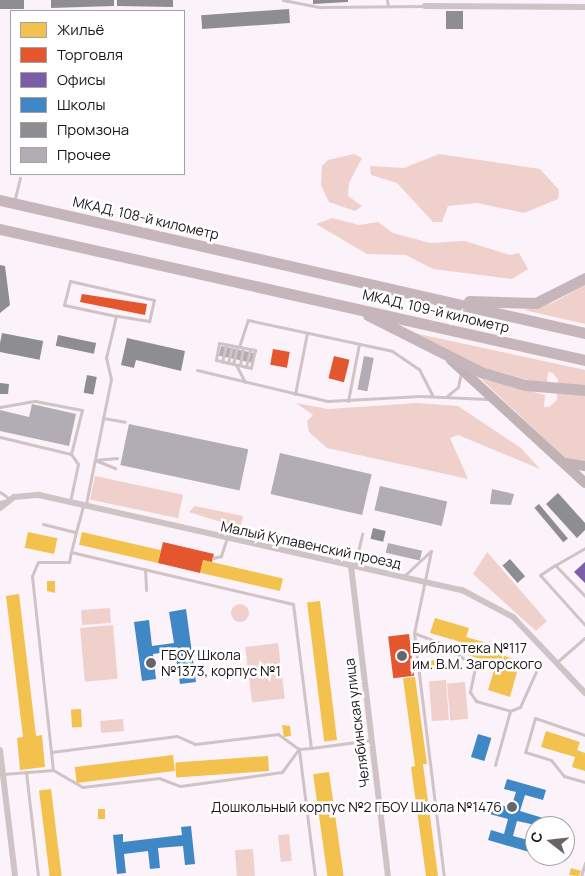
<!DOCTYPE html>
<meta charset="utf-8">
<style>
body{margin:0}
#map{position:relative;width:585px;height:876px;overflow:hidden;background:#fcf2fa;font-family:Manrope,sans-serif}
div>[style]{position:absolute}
.green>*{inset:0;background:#f0d0ca;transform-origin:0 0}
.round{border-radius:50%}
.homes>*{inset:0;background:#f2c14e;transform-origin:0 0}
.shops>*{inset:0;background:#e4572e;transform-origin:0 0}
.offices>*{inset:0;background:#7b5ea7}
.schools>*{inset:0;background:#3f88c5;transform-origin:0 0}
.industry>*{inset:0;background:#8d8d92;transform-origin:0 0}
.building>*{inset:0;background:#b2adb4;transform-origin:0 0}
.lane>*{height:3px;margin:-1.5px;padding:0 1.5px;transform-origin:1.5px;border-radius:1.5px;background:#d0c3c6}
.street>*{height:6px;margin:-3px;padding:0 3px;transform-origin:3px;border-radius:3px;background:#d0c3c6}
.primary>*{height:10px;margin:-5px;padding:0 5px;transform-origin:5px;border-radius:5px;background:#c1b2b6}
.highway>*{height:11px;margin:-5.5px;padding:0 5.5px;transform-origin:5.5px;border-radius:5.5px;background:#c6b6bb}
.dots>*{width:14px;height:14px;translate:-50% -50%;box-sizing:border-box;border:2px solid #fff;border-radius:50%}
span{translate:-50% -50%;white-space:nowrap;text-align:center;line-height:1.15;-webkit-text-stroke:5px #fff;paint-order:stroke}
.street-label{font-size:14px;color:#1c161b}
.poi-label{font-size:14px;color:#1c161b}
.left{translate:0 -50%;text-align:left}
.right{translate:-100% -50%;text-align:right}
.legend{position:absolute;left:10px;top:10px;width:175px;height:165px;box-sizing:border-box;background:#fff;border:1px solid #a4a2a4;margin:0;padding:6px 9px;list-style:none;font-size:15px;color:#1c161b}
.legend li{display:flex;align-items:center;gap:10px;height:25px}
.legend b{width:25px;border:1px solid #a4a2a4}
.north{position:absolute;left:525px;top:816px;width:50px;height:50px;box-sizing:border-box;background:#fff;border:1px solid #a4a2a4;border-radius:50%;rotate:286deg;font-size:14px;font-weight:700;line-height:20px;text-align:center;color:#1c161b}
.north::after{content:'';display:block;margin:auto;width:18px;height:22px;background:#6a6369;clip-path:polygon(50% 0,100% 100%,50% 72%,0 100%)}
</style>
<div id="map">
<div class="green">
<i style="clip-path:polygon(354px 154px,362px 158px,349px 183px,348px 196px,362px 206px,355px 211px,329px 202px,321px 185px,322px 166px,328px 160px)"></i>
<i style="clip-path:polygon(439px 154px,540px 169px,559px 190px,558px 199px,524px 213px,477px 203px,448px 206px,442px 222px,433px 222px,397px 183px,371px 175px,370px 166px,404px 168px)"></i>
<i style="clip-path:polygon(332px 218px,359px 225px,378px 222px,393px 233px,430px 243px,465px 241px,510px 255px,519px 253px,528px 269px,512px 279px,433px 269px,406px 255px,367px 254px,316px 224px)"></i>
<i style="clip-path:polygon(585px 285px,585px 324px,524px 310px,552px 303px)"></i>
<i style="clip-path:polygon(414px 333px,585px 370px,585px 462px,568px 461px,480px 378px,545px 395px,544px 407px,549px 407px,557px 400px,558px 380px,553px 373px,548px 372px,547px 384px,528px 380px,482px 367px)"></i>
<i style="clip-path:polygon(296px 403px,328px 409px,417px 403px,458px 406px,521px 448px,540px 469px,458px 435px,450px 438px,468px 479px,327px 448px,309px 432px,307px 421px,313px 415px)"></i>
<i style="left:95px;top:476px;width:90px;height:24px;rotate:12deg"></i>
<i style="clip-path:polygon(195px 506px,243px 516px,240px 528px,189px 512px)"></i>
<i style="clip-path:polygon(487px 552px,547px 621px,536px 631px,473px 574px)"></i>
<i class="round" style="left:231px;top:604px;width:18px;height:18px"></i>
<i style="left:110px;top:608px;width:15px;height:29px;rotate:86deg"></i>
<i style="left:113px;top:625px;width:54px;height:33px;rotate:85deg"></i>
<i style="left:278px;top:643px;width:56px;height:33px;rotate:83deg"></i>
<i style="left:446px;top:680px;width:40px;height:17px;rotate:86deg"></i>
<i style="left:465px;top:682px;width:37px;height:18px;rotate:85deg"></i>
<i style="left:123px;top:719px;width:12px;height:23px;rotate:85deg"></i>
<i style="left:289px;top:834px;width:27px;height:11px;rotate:84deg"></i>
<i style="left:253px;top:849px;width:27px;height:18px;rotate:86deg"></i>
</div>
<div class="homes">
<i style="left:28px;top:532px;width:30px;height:16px;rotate:12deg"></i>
<i style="left:82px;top:532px;width:81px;height:13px;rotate:13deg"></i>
<i style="left:203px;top:560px;width:82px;height:13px;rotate:13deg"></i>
<i style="clip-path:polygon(47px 581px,55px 581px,55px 593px,47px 591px)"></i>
<i style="clip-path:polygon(19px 594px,36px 736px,42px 735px,45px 767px,20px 770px,17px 738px,23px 737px,6px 596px)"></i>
<i style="left:320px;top:601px;width:140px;height:13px;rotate:83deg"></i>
<i style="clip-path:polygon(435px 618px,469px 628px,466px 637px,501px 647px,499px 654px,520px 661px,510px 697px,488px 690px,496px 664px,461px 653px,464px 643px,430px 633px)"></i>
<i style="left:434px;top:660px;width:10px;height:7px;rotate:79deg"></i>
<i style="clip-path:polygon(415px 677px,427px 764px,423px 764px,438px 876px,426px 876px,411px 767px,415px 766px,403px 678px)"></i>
<i style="left:81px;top:709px;width:18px;height:10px;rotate:87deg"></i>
<i style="clip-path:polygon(282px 725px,290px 726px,291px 736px,284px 737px)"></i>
<i style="clip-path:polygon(546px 731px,580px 742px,577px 750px,585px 753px,585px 771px,572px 767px,575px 757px,541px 747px)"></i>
<i style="left:173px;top:755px;width:16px;height:99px;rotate:83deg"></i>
<i style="left:268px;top:756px;width:15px;height:93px;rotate:86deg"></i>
<i style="left:329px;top:772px;width:105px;height:16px;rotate:82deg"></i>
<i style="left:51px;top:789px;width:88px;height:12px;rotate:83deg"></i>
<i style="left:98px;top:809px;width:7px;height:10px"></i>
<i style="clip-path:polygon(571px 868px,581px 871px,579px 876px,569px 875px)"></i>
</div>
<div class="shops">
<i style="clip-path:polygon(82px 294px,147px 304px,145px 315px,80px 302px)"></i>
<i style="left:273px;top:349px;width:17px;height:16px;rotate:10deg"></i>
<i style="left:334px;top:356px;width:16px;height:23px;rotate:14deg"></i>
<i style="clip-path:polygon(163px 542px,214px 554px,212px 562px,203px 560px,200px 573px,158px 563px)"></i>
<i style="left:409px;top:634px;width:42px;height:21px;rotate:83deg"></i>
</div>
<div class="offices">
<i style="clip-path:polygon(585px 562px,585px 583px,574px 572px)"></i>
</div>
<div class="schools">
<i style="clip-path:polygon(186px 609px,196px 682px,180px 684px,175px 651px,153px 654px,156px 679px,142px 681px,134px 622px,149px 620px,152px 646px,174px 643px,169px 612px)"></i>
<i style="left:478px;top:734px;width:14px;height:24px;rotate:17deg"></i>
<i style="clip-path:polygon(507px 779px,546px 790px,543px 800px,525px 795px,520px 811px,543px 818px,540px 826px,517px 821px,513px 836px,532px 841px,529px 852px,488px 840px,491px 830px,504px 834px,508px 819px,486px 813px,490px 802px,511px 808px,516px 792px,504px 789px)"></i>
<i style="clip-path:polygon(191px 826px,195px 864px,185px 865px,183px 846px,158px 848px,160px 868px,150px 869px,148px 851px,124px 854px,126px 873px,117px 874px,113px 835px,123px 834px,123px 842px,182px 835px,181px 827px)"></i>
</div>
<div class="industry">
<i style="left:0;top:0;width:24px;height:9px"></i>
<i style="clip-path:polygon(51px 0,114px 0,114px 6px,51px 8px)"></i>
<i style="clip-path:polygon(117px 0,173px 0,173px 7px,117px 6px)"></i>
<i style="clip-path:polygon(313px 0,348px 0,348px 2px,313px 4px)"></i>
<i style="left:289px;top:9px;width:14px;height:88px;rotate:86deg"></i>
<i style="left:446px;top:11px;width:17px;height:18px"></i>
<i style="clip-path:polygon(0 265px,5px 266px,10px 305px,0 313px)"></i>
<i style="left:2px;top:333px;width:42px;height:19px;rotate:11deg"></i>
<i style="left:58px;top:335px;width:39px;height:11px;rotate:12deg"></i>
<i style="clip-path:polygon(127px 338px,185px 351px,181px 371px,136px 360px,134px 368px,121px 365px)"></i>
<i style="left:87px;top:375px;width:10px;height:18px;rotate:11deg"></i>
<i style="clip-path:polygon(0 383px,9px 384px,8px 394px,0 394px)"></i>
<i style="clip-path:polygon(558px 493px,585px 523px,585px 530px,577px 538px,546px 504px)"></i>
<i style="left:539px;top:504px;width:45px;height:6px;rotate:50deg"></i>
<i style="left:373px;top:528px;width:13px;height:11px;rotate:13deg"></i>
<i style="left:510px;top:559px;width:23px;height:10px;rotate:49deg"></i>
</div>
<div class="building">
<i style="left:221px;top:346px;width:35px;height:10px;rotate:12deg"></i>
<i style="left:364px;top:356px;width:10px;height:34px;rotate:11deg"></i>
<i style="clip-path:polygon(32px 404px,76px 414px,69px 446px,0 431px,0 410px,29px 417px)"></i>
<i style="left:129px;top:424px;width:122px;height:42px;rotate:12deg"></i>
<i style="left:280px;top:453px;width:94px;height:42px;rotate:13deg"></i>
<i style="left:380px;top:486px;width:69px;height:25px;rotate:13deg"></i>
<i style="clip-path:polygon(492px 489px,514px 494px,511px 505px,490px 504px)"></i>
<i style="left:388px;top:543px;width:35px;height:10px;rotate:13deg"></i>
</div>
<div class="lane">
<i style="left:283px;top:0;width:38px;rotate:11deg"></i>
<i style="left:320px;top:7px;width:104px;rotate:-0.6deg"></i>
<i style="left:387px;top:0;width:6px;rotate:81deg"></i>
<i style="left:14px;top:202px;width:25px;rotate:-76deg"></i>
<i style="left:219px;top:343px;width:37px;rotate:11deg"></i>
<i style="left:255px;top:350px;width:18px;rotate:103deg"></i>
<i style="left:251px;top:368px;width:36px;rotate:-167deg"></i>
<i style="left:216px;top:360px;width:17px;rotate:-80deg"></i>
<i style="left:239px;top:347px;width:28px;rotate:-72deg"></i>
<i style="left:248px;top:320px;width:147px;rotate:12.1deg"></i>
<i style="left:392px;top:351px;width:32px;rotate:34deg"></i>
<i style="left:419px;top:369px;width:30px;rotate:63deg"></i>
<i style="left:222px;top:362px;width:18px;rotate:-77deg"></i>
<i style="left:228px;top:363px;width:18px;rotate:-77deg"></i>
<i style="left:233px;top:364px;width:18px;rotate:-77deg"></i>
<i style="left:236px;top:365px;width:19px;rotate:62deg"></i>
<i style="left:240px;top:365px;width:17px;rotate:-80deg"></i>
<i style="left:246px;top:367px;width:18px;rotate:-77deg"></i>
<i style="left:197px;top:370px;width:134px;rotate:13.4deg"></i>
<i style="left:327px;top:401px;width:93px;rotate:-3.1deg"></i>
<i style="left:420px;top:396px;width:68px;rotate:2.5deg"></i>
<i style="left:295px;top:394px;width:62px;rotate:-78.9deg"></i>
<i style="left:447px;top:396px;width:14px;rotate:-39deg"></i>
<i style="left:458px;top:387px;width:14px;rotate:-78deg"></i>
<i style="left:348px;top:401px;width:58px;rotate:-79.1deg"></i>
<i style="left:0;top:407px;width:36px;rotate:-10deg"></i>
<i style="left:35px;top:401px;width:48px;rotate:10.8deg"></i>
<i style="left:82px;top:410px;width:45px;rotate:104deg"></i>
<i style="left:103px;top:418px;width:22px;rotate:10deg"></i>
<i style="left:0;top:437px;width:73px;rotate:13.5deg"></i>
<i style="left:71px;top:454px;width:12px;rotate:55deg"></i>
<i style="left:78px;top:464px;width:39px;rotate:102deg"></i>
<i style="left:95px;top:460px;width:22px;rotate:-5deg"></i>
<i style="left:95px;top:460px;width:22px;rotate:22deg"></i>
<i style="left:0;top:492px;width:12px;rotate:35deg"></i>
<i style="left:0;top:502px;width:8px;rotate:-14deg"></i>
<i style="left:86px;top:504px;width:127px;rotate:-78.7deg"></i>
<i style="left:111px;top:379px;width:22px;rotate:-103deg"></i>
<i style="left:106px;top:358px;width:43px;rotate:-76.6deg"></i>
<i style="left:116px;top:316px;width:53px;rotate:-168.1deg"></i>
<i style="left:64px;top:305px;width:25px;rotate:-76deg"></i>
<i style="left:70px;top:281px;width:86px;rotate:12.7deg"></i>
<i style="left:154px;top:300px;width:22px;rotate:103deg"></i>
<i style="left:149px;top:321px;width:33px;rotate:-171deg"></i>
<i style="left:43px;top:524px;width:34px;rotate:14deg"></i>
<i style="left:76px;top:532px;width:27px;rotate:-75deg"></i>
<i style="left:585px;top:548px;width:34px;rotate:150deg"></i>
<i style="left:555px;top:565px;width:43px;rotate:45.9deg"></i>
<i style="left:431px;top:551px;width:84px;rotate:101.7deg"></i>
<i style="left:414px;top:633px;width:245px;rotate:83deg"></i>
<i style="left:71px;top:552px;width:21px;rotate:-76deg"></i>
<i style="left:213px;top:558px;width:8px;rotate:-14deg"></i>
<i style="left:221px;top:556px;width:16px;rotate:-72deg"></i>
<i style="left:355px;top:565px;width:32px;rotate:-77deg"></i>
<i style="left:555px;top:565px;width:18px;rotate:146deg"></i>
<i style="left:540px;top:575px;width:67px;rotate:48deg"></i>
<i style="left:145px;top:569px;width:21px;rotate:87deg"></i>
<i style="left:404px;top:576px;width:37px;rotate:-43deg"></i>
<i style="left:414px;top:633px;width:34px;rotate:21deg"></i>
<i style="left:446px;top:645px;width:37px;rotate:38deg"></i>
<i style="left:475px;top:668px;width:25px;rotate:102deg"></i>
<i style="left:470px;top:692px;width:11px;rotate:56deg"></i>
<i style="left:476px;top:701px;width:35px;rotate:16deg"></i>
<i style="left:510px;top:711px;width:11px;rotate:-22deg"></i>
<i style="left:520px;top:707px;width:46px;rotate:-65.7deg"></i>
<i style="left:557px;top:662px;width:37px;rotate:-41deg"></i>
<i style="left:585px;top:735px;width:53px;rotate:-161.2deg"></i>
<i style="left:535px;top:718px;width:35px;rotate:106deg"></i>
<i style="left:525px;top:752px;width:27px;rotate:17deg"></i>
<i style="left:551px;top:760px;width:21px;rotate:51deg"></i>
<i style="left:564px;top:776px;width:22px;rotate:16deg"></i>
<i style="left:299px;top:750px;width:127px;rotate:82.8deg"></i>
<i style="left:51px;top:752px;width:127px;rotate:-7.2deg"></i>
<i style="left:177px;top:736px;width:20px;rotate:24deg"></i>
<i style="left:195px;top:744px;width:84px;rotate:-6.9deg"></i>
<i style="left:278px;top:734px;width:26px;rotate:36deg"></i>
<i style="left:299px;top:749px;width:12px;rotate:-5deg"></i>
<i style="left:495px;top:765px;width:56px;rotate:-74.5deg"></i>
<i style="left:53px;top:770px;width:195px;rotate:-96.2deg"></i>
<i style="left:32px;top:576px;width:15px;rotate:-67deg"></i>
<i style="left:38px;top:562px;width:31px"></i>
<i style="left:69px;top:562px;width:10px;rotate:-79deg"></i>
<i style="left:71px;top:552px;width:228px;rotate:13.2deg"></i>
<i style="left:293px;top:604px;width:145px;rotate:82.9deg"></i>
<i style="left:311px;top:748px;width:61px;rotate:-7.6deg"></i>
<i style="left:26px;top:772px;width:105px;rotate:83.4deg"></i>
<i style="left:3px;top:774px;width:50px;rotate:-4.6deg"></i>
<i style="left:53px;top:770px;width:34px;rotate:30deg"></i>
<i style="left:82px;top:787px;width:78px;rotate:-6.7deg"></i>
<i style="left:159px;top:778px;width:22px;rotate:21deg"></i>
<i style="left:180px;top:786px;width:103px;rotate:-7.8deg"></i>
<i style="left:282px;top:772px;width:29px;rotate:-54deg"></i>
<i style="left:581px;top:876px;width:14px;rotate:-73deg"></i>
</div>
<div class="street">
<i style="left:425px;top:6px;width:160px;rotate:0.4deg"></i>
<i style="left:0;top:508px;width:18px;rotate:-38deg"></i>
<i style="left:14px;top:497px;width:25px;rotate:-5deg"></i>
<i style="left:39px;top:495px;width:434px;rotate:12.7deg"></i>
<i style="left:462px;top:590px;width:58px;rotate:27.9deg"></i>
<i style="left:513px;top:617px;width:105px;rotate:46.5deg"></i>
<i style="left:351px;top:566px;width:312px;rotate:83.2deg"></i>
<i style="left:0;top:750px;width:127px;rotate:83.2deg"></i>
</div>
<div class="primary">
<i style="left:451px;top:360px;width:182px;rotate:42.5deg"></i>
<i style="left:565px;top:463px;width:20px;rotate:9deg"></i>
</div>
<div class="highway">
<i style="left:0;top:200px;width:600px;rotate:12.81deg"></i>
<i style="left:0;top:229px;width:599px;rotate:12.62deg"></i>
<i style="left:469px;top:301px;width:67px;rotate:1.7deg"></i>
<i style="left:536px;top:303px;width:55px;rotate:-27deg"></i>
<i style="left:368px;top:315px;width:127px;rotate:26.8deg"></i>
<i style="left:481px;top:372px;width:46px;rotate:16.5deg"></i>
<i style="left:525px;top:385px;width:60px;rotate:4.8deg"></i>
</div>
<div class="dots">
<i style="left:402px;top:656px;background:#6a6369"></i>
<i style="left:151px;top:663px;background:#6a6369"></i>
<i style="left:512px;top:807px;background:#6a6369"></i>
</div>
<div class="street-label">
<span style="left:146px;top:218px;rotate:13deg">МКАД, 108-й километр</span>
<span style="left:436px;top:311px;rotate:13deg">МКАД, 109-й километр</span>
<span style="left:311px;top:545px;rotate:12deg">Малый Купавенский проезд</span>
<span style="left:357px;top:723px;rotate:-97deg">Челябинская улица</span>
</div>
<div class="poi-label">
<span class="left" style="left:412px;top:656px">Библиотека №117<br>им. В.М. Загорского</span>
<span class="left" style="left:161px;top:663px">ГБОУ Школа<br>№1373, корпус №1</span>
<span class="right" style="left:502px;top:807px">Дошкольный корпус №2 ГБОУ Школа №1476</span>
</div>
<ul class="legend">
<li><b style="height:14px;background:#f2c14e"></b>Жильё</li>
<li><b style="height:14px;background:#e4572e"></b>Торговля</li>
<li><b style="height:14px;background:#7b5ea7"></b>Офисы</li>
<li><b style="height:14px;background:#3f88c5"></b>Школы</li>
<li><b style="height:14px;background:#8d8d92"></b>Промзона</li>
<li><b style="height:14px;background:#b2adb4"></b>Прочее</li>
</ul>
<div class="north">С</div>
</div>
